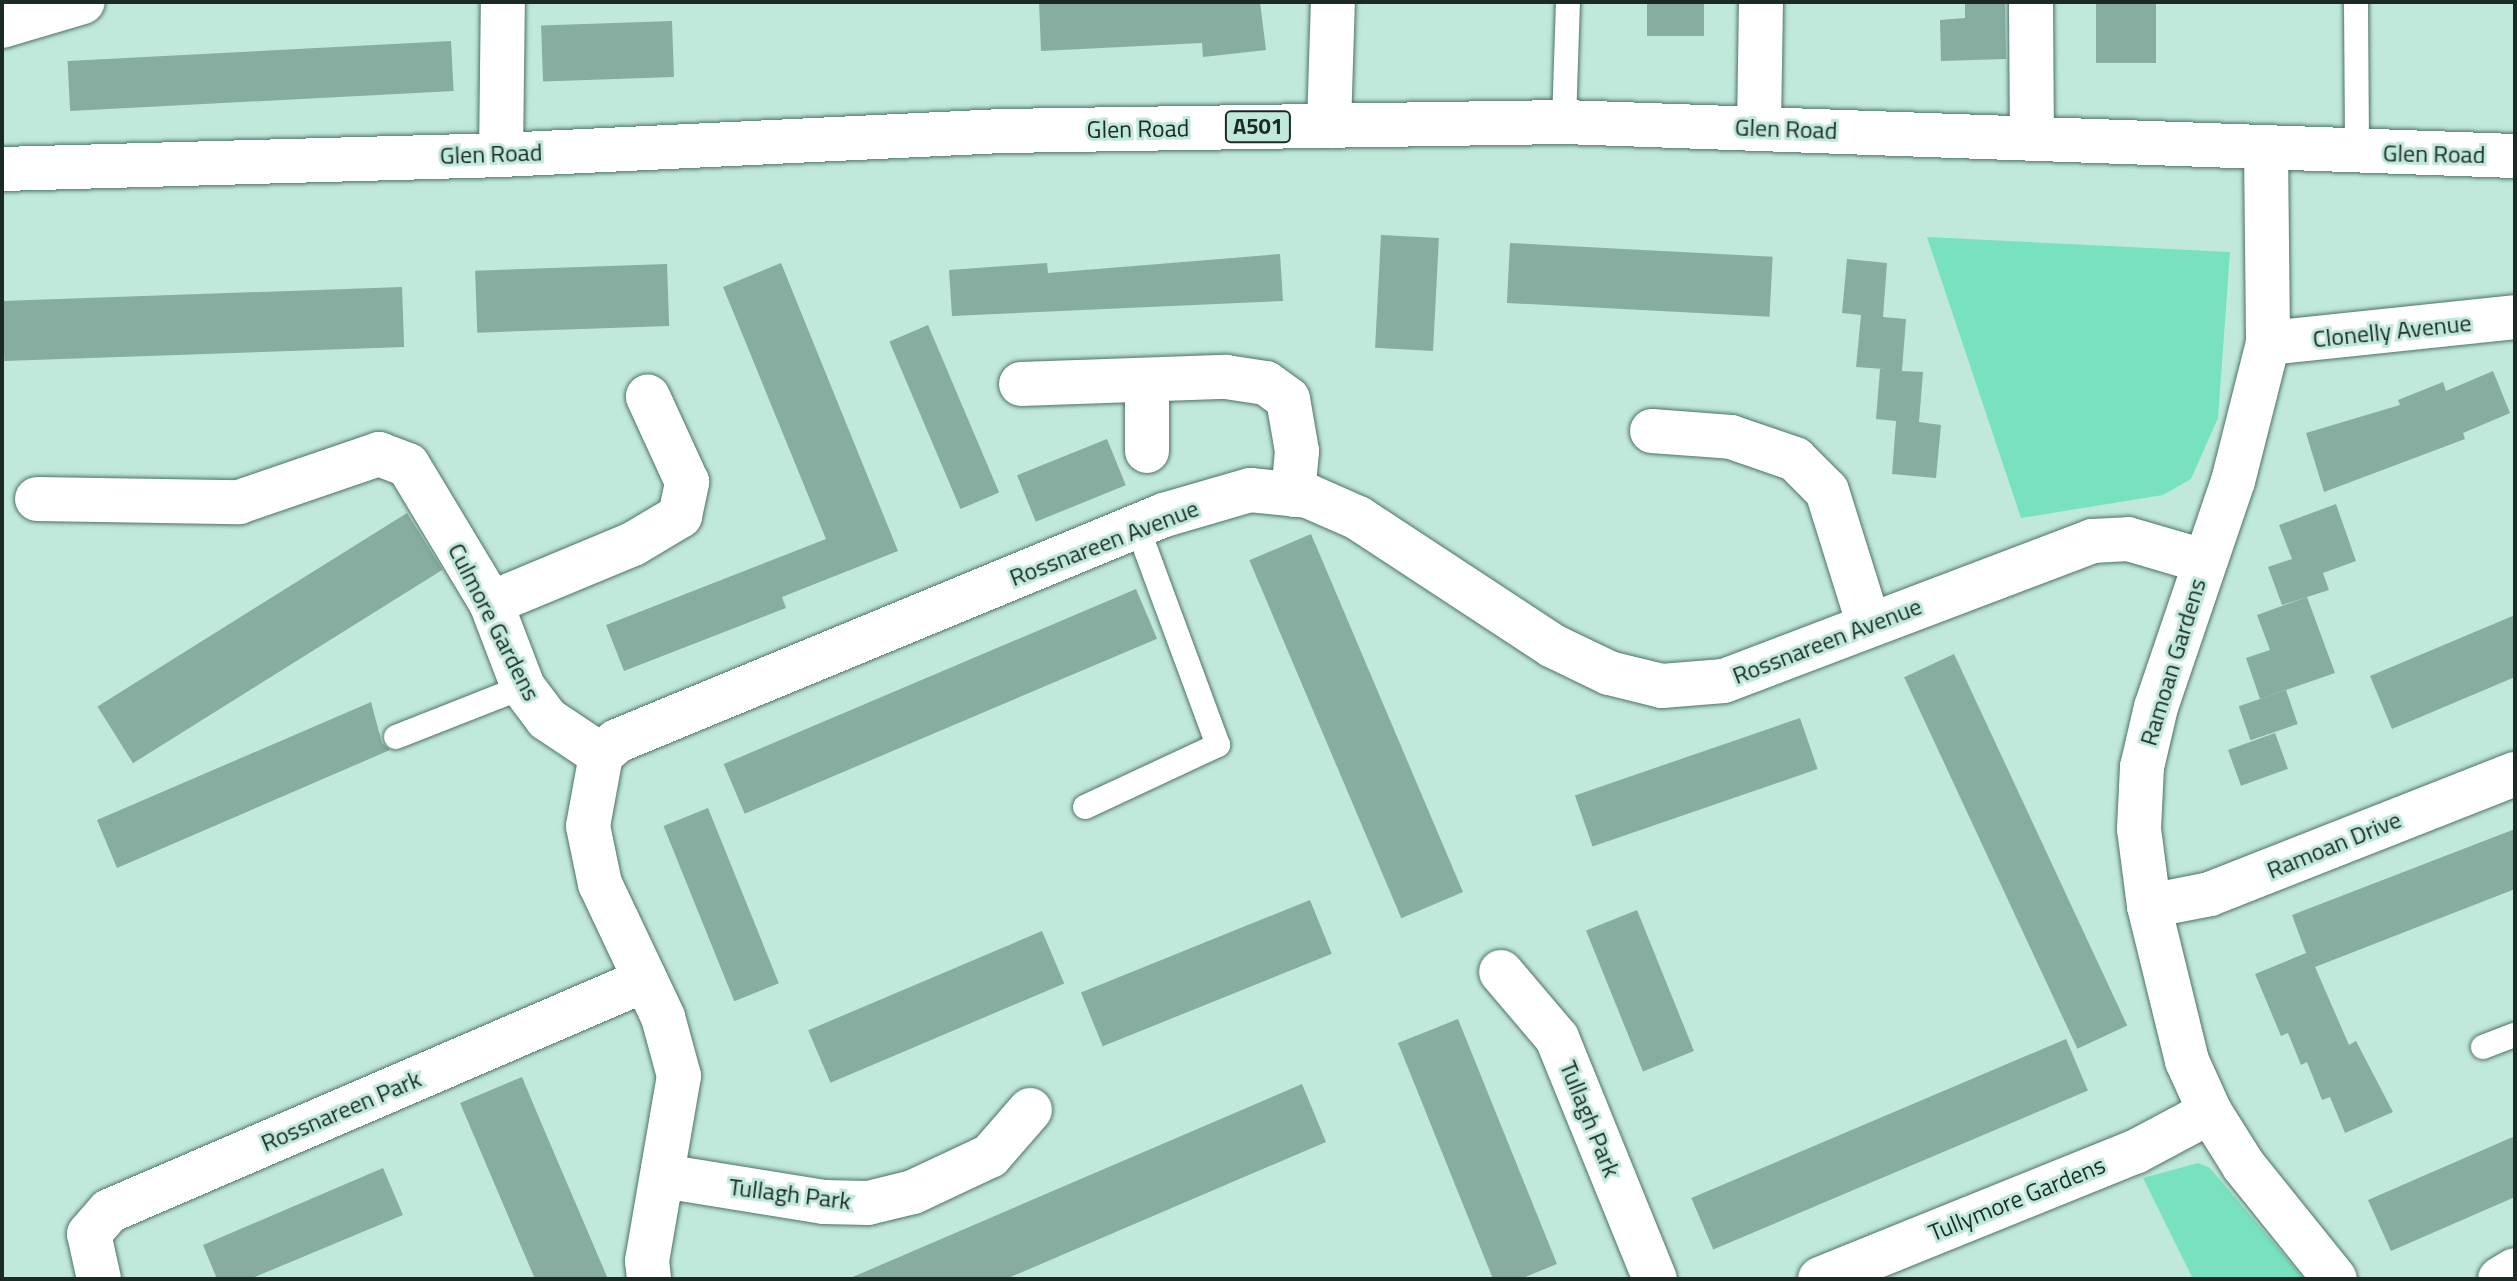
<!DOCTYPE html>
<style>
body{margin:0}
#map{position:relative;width:2517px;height:1281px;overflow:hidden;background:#c1e9db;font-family:"Titillium Web",sans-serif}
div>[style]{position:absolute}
.green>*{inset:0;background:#77e1c0}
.building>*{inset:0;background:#86ad9f;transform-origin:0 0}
.roads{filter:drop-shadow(0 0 2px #4e7366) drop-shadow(0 0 2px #4e7366)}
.lane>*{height:24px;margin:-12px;padding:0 12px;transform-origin:12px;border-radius:12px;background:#fff}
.street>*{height:44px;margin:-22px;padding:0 22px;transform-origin:22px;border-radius:22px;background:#fff}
.primary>*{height:44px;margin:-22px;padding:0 22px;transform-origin:22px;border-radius:22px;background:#fff}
span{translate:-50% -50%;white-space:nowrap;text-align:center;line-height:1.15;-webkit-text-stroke:6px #c1e9db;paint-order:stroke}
.shield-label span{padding:2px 6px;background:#c1e9db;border:2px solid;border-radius:6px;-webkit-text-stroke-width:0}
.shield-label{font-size:22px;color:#1b2a25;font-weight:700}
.street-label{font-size:24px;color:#1b2a25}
.frame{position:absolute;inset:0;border:4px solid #1b2a25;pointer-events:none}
</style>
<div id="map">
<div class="green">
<i style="clip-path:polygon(1927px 237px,2230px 252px,2218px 418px,2191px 479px,2163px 495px,2021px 518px)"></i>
<i style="clip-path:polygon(2198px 1163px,2210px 1168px,2304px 1279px,2193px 1279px,2143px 1178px)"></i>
</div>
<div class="building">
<i style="clip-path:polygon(1039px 2px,1260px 2px,1266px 50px,1203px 57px,1202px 43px,1041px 51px)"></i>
<i style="left:1647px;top:2px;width:57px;height:34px"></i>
<i style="clip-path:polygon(1965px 2px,2005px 2px,2006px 59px,1941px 61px,1940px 20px,1965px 18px)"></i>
<i style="left:2096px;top:2px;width:60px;height:61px"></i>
<i style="left:672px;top:21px;width:56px;height:131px;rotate:88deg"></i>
<i style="left:451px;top:41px;width:50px;height:384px;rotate:87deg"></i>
<i style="left:1381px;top:235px;width:58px;height:113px;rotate:3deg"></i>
<i style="left:1510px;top:243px;width:263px;height:60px;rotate:3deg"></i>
<i style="clip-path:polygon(1280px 254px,1283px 301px,952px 316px,949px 270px,1047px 263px,1048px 273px)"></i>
<i style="clip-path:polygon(1847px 259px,1887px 263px,1883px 317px,1906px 319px,1902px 371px,1923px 372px,1919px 422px,1941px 425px,1936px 478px,1892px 474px,1896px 421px,1876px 419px,1880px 369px,1884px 369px,1856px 367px,1861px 315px,1842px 313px)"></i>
<i style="clip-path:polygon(781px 263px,898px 551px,782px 597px,786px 608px,624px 671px,606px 625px,826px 539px,723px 287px)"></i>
<i style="left:667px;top:264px;width:62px;height:192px;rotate:88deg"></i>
<i style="left:402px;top:287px;width:60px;height:400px;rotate:88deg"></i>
<i style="left:928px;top:325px;width:182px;height:42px;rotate:67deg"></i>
<i style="clip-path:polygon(2493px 371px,2510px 413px,2463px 433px,2465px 439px,2324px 492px,2306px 433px,2400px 405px,2398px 400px,2443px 382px,2446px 391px)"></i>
<i style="left:1107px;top:439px;width:50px;height:97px;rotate:68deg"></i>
<i style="clip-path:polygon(2336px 504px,2356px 561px,2323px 573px,2329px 590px,2282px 605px,2268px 567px,2292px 559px,2279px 525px)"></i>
<i style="left:407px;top:513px;width:67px;height:365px;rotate:58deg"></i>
<i style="left:1311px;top:534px;width:389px;height:67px;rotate:67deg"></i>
<i style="left:1136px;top:589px;width:54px;height:448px;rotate:67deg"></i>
<i style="clip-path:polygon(2307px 597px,2335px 673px,2260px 699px,2246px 658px,2270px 650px,2257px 615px)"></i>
<i style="clip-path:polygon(2515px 615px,2515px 677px,2392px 729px,2370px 676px)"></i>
<i style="left:1954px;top:654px;width:410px;height:55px;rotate:65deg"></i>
<i style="left:2286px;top:690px;width:36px;height:50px;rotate:71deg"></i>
<i style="clip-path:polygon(371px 702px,382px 743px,390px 750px,117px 868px,97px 820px)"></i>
<i style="left:1800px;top:718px;width:54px;height:238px;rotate:71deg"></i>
<i style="left:2275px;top:733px;width:38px;height:50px;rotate:70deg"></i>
<i style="left:708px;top:808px;width:189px;height:48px;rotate:68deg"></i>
<i style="clip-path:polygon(2515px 829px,2515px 889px,2315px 967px,2349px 1045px,2356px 1041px,2393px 1112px,2345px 1133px,2330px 1097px,2322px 1100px,2307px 1062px,2301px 1065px,2288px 1033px,2281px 1036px,2255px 974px,2306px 953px,2292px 915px)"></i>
<i style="left:1310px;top:900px;width:58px;height:247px;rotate:68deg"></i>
<i style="left:1637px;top:910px;width:152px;height:55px;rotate:68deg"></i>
<i style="left:1042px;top:931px;width:57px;height:254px;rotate:67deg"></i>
<i style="clip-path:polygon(1458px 1019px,1557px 1264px,1520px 1279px,1493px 1279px,1398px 1043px)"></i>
<i style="left:2066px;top:1039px;width:56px;height:407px;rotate:67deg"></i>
<i style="clip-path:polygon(522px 1077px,537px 1113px,608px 1279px,535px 1279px,460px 1103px)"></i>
<i style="clip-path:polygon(1302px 1084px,1326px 1142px,1006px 1279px,848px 1279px)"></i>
<i style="clip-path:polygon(2515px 1136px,2515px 1197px,2391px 1251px,2368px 1200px)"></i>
<i style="clip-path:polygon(383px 1168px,403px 1215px,250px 1279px,217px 1279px,203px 1245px)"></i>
</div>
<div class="roads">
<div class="lane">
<i style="left:2356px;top:2px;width:151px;rotate:89.6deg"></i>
<i style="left:1564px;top:122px;width:120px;rotate:-88.1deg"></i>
<i style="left:396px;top:737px;width:136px;rotate:-21.5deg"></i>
<i style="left:1085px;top:807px;width:147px;rotate:-25deg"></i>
<i style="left:1218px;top:745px;width:233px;rotate:-110.3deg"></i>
<i style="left:2483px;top:1047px;width:34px;rotate:-21deg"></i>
</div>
<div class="street">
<i style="left:2031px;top:2px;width:137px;rotate:89.6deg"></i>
<i style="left:2px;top:26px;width:84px;rotate:-16.5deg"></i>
<i style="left:1329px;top:126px;width:124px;rotate:-88.2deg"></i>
<i style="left:1759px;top:128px;width:126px;rotate:-89.1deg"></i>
<i style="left:2266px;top:147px;width:196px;rotate:89.4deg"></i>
<i style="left:2268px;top:343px;width:142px;rotate:104.2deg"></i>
<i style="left:2233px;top:481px;width:239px;rotate:108.8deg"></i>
<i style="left:2156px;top:707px;width:62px;rotate:103.1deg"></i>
<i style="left:2142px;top:767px;width:62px;rotate:92.8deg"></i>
<i style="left:2139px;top:829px;width:78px;rotate:82.6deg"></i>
<i style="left:2149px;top:906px;width:160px;rotate:76.2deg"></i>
<i style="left:2187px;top:1061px;width:56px;rotate:65.7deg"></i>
<i style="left:2210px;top:1112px;width:64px;rotate:57.8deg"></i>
<i style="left:2244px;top:1166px;width:145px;rotate:51.2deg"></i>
<i style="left:501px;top:155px;width:153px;rotate:-89.3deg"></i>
<i style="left:2268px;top:343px;width:248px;rotate:-6deg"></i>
<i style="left:1021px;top:384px;width:205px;rotate:-2deg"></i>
<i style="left:1226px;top:377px;width:40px;rotate:8.5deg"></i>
<i style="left:1266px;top:383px;width:27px;rotate:36deg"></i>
<i style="left:1288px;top:399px;width:53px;rotate:80.2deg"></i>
<i style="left:1297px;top:451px;width:44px;rotate:95.2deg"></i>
<i style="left:1652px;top:431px;width:79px;rotate:4.3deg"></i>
<i style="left:1731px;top:437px;width:68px;rotate:19deg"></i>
<i style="left:1795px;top:459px;width:45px;rotate:45deg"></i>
<i style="left:1827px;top:491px;width:140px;rotate:72.6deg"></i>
<i style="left:1147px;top:451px;width:71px;rotate:-90deg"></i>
<i style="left:37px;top:499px;width:202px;rotate:0.9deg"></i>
<i style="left:239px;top:502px;width:148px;rotate:-18.9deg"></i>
<i style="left:379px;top:454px;width:31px;rotate:21deg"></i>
<i style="left:408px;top:465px;width:161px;rotate:59deg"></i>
<i style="left:491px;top:603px;width:90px;rotate:69.1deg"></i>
<i style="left:523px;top:687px;width:40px;rotate:53deg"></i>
<i style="left:547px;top:719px;width:65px;rotate:33.7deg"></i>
<i style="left:491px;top:603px;width:154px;rotate:-22.6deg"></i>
<i style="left:633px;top:544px;width:55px;rotate:-30.8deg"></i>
<i style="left:680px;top:516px;width:35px;rotate:-78deg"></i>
<i style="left:687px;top:482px;width:94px;rotate:-114.6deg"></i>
<i style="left:2149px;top:906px;width:62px;rotate:-11.1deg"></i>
<i style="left:2210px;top:894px;width:328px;rotate:-21.5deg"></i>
<i style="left:1501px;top:972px;width:87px;rotate:49.7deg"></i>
<i style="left:1557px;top:1038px;width:260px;rotate:67.9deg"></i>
<i style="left:663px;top:1176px;width:163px;rotate:9.2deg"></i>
<i style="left:824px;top:1202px;width:44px;rotate:1.3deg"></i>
<i style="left:868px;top:1203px;width:46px;rotate:-13.7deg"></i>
<i style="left:913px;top:1192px;width:85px;rotate:-25.1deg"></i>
<i style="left:990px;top:1156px;width:61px;rotate:-49deg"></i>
<i style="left:99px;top:1279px;width:46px;rotate:-102.5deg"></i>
<i style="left:89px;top:1234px;width:30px;rotate:-49deg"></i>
<i style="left:109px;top:1211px;width:584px;rotate:-23.31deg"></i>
<i style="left:649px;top:1279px;width:18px;rotate:-96deg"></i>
<i style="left:647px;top:1261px;width:188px;rotate:-80.2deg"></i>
<i style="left:679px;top:1076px;width:61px;rotate:-105.2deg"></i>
<i style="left:663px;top:1017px;width:147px;rotate:-115.3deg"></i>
<i style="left:600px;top:884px;width:59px;rotate:-101.7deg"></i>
<i style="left:588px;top:826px;width:72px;rotate:-79.6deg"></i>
<i style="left:601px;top:755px;width:21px;rotate:-41deg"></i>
<i style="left:617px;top:741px;width:592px;rotate:-22.45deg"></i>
<i style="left:1164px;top:515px;width:90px;rotate:-16.2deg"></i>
<i style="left:1250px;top:490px;width:58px;rotate:5.9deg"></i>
<i style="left:1308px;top:496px;width:55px;rotate:23.7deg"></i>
<i style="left:1358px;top:518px;width:233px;rotate:33.3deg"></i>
<i style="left:1553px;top:646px;width:62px;rotate:25.7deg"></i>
<i style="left:1609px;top:673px;width:55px;rotate:13.8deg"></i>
<i style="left:1662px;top:686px;width:62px;rotate:-4.6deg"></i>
<i style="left:1724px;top:681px;width:394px;rotate:-20.8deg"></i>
<i style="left:2092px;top:541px;width:36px;rotate:-3deg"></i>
<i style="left:2128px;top:539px;width:78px;rotate:16.3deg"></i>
<i style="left:1820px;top:1279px;width:340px;rotate:-22deg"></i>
<i style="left:2135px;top:1152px;width:85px;rotate:-28.1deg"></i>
<i style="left:2500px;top:1279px;width:17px;rotate:-31deg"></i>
</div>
<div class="primary">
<i style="left:2px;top:169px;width:499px;rotate:-1.6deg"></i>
<i style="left:501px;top:155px;width:503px;rotate:-2.74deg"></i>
<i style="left:1003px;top:131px;width:561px;rotate:-0.92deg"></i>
<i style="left:1564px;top:122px;width:952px;rotate:2.05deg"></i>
</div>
</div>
<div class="shield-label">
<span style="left:1258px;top:127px">A501</span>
</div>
<div class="street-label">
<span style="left:1138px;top:129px;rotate:-1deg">Glen Road</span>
<span style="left:1786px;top:129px;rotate:2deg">Glen Road</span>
<span style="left:491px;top:154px;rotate:-2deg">Glen Road</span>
<span style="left:2434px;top:154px;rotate:1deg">Glen Road</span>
<span style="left:2392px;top:331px;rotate:-6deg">Clonelly Avenue</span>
<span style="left:1104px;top:543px;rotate:-21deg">Rossnareen Avenue</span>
<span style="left:494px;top:622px;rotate:63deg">Culmore Gardens</span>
<span style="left:1827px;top:641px;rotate:-21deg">Rossnareen Avenue</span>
<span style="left:2173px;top:662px;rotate:-73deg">Ramoan Gardens</span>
<span style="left:2334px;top:845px;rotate:-22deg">Ramoan Drive</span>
<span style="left:341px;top:1111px;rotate:-23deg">Rossnareen Park</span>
<span style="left:1590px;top:1119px;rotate:68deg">Tullagh Park</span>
<span style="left:790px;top:1194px;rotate:7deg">Tullagh Park</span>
<span style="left:2017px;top:1199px;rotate:-22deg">Tullymore Gardens</span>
</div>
<div class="frame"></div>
</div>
